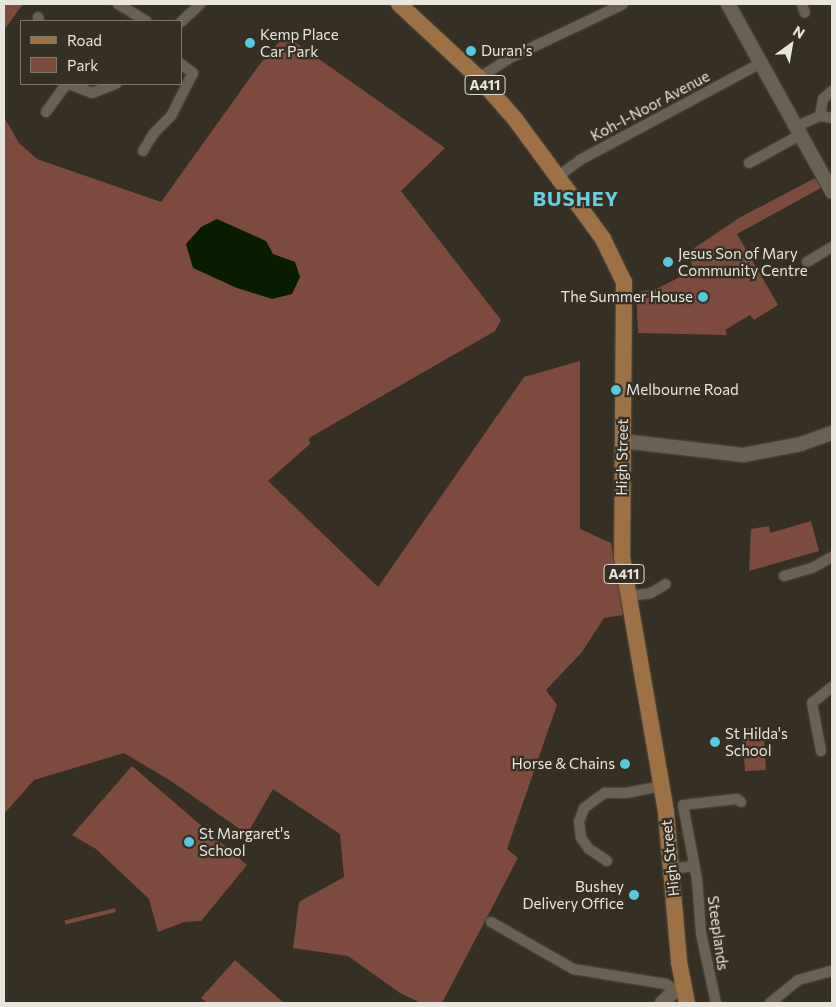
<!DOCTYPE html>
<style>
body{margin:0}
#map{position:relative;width:836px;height:1007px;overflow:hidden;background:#362f23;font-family:Commissioner,sans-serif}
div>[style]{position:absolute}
.green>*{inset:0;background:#7d4b3e;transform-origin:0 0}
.water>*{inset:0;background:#081c00}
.roads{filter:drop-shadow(0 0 1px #524d41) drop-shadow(0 0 1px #524d41)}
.minor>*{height:10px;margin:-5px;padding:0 5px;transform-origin:5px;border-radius:5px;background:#696254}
.tertiary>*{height:14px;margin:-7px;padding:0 7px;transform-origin:7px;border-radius:7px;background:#696254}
.primary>*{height:16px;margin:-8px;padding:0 8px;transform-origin:8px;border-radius:8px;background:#9e7145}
.dots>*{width:14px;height:14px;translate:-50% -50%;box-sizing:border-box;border:2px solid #362f23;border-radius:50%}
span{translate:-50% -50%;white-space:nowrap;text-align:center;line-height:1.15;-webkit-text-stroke:4.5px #362f23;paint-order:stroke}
.shield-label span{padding:1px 4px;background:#362f23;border:1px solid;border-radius:4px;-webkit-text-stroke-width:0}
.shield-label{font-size:14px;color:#e8e5dc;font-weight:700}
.poi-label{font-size:15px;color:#e8e5dc}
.left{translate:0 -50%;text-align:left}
.right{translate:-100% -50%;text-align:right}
.street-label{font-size:15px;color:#e8e5dc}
.district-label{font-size:20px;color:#67cfe3;font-weight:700;letter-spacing:1px}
.frame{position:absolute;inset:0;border:5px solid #e8e5dc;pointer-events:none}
.legend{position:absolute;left:20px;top:20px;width:162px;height:65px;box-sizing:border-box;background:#362f23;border:1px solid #7d786d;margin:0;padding:6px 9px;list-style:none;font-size:15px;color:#e8e5dc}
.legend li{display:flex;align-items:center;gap:10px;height:25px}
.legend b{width:25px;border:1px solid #7d786d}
.north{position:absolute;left:766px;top:20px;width:50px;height:50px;-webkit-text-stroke:4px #362f23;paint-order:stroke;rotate:32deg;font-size:14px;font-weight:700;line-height:20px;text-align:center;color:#e8e5dc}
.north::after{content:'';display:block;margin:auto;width:18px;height:22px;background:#e8e5dc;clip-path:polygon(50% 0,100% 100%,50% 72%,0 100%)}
</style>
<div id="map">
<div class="green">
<i style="clip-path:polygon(4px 4px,23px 4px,4px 30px)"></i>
<i style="clip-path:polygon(285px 35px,445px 148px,401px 191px,501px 320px,495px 331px,309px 438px,310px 444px,268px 481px,378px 587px,524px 377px,580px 361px,580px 529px,611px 543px,623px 615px,604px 618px,582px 652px,546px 690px,557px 705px,507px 849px,518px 858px,442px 1003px,421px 1003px,400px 993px,348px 956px,293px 948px,299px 902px,344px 877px,340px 834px,273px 789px,247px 834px,171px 781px,124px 753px,34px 780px,4px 814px,4px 117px,19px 143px,37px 159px,161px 202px,260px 64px)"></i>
<i style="clip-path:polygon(815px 178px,821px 188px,737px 234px,778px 305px,754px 320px,750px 315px,725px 330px,727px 335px,638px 333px,636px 292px,656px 289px,694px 270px,687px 253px,739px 218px)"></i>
<i style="clip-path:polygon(811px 521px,819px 551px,749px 571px,751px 529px,769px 526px,770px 533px)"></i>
<i style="left:763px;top:727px;width:43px;height:21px;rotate:86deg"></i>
<i style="clip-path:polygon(132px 766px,247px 865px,201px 921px,184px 922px,158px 932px,149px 899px,96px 849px,72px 835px)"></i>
<i style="left:115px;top:908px;width:4px;height:52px;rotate:76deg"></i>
<i style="clip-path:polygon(235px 960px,284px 1003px,207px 1003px,201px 998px)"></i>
</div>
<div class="water">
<i style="clip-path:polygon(217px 219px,266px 241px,273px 254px,295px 262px,300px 277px,292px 294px,272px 299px,237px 288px,193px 268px,186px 244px,201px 227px)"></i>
</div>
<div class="roads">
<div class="minor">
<i style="left:118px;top:4px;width:33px;rotate:31deg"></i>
<i style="left:802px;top:4px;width:9px;rotate:72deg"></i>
<i style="left:38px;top:17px;width:4px;rotate:76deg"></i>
<i style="left:181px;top:22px;width:26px;rotate:-43deg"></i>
<i style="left:479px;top:78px;width:37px;rotate:-33deg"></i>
<i style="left:510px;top:58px;width:125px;rotate:-25.5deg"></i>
<i style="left:69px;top:84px;width:25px;rotate:21deg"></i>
<i style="left:92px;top:93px;width:26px;rotate:-21deg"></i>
<i style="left:46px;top:112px;width:34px;rotate:-54deg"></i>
<i style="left:820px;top:116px;width:17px;rotate:-80deg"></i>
<i style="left:823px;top:99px;width:12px;rotate:-42deg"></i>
<i style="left:795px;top:127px;width:27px;rotate:-24deg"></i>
<i style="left:820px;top:116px;width:12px;rotate:9deg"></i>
<i style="left:143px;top:151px;width:21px;rotate:-59deg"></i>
<i style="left:154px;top:133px;width:24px;rotate:-45deg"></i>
<i style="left:171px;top:116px;width:48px;rotate:-62.9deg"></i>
<i style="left:193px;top:73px;width:15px;rotate:-143deg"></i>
<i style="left:749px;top:163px;width:58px;rotate:-28.8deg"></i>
<i style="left:557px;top:177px;width:29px;rotate:-36deg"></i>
<i style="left:580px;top:160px;width:203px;rotate:-28.2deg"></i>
<i style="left:807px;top:262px;width:29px;rotate:-31deg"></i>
<i style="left:784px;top:576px;width:29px;rotate:-16deg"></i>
<i style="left:812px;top:568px;width:23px;rotate:-29deg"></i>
<i style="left:628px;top:596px;width:23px;rotate:-7deg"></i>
<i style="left:651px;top:593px;width:17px;rotate:-31deg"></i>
<i style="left:821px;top:751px;width:49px;rotate:-100.6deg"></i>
<i style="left:812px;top:703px;width:26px;rotate:-39deg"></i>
<i style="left:607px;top:861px;width:22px;rotate:-146deg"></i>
<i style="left:589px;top:849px;width:14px;rotate:-126deg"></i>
<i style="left:581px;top:838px;width:16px;rotate:-97deg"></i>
<i style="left:579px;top:822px;width:15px;rotate:-70deg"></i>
<i style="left:584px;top:808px;width:26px;rotate:-36deg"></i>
<i style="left:605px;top:793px;width:21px"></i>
<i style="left:626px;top:793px;width:36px;rotate:-11deg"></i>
<i style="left:672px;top:869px;width:22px;rotate:-8deg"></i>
<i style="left:491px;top:922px;width:95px;rotate:29.8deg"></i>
<i style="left:573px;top:969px;width:94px;rotate:9.2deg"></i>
<i style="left:666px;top:984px;width:11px;rotate:34deg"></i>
<i style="left:716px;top:1003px;width:72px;rotate:-102.1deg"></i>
<i style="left:701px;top:933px;width:54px;rotate:-94.2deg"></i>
<i style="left:697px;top:879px;width:75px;rotate:-100.7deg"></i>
<i style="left:683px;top:805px;width:54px;rotate:-6.3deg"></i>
<i style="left:737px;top:799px;width:5px;rotate:37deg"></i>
<i style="left:770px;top:1003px;width:36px;rotate:-39deg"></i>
<i style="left:798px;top:980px;width:35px;rotate:-15deg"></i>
</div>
<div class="tertiary">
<i style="left:728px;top:4px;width:215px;rotate:61deg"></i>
<i style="left:622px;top:441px;width:122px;rotate:6.6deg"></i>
<i style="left:743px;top:455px;width:59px;rotate:-10.7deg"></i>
<i style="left:801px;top:444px;width:33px;rotate:-20deg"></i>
<i style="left:662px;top:1003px;width:18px;rotate:-45deg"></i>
<i style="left:675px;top:990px;width:8px;rotate:-23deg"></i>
</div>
<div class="primary">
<i style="left:399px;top:4px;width:109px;rotate:42.8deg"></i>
<i style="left:479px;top:78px;width:55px;rotate:48.7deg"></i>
<i style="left:515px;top:119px;width:149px;rotate:53.7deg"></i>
<i style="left:603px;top:239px;width:48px;rotate:64deg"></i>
<i style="left:624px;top:282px;width:275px;rotate:90.4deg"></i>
<i style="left:622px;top:557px;width:259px;rotate:80.2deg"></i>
<i style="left:666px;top:812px;width:151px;rotate:85deg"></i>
<i style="left:679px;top:962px;width:42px;rotate:79deg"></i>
</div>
</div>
<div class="dots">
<i style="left:250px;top:43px;background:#55cadf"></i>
<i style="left:471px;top:51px;background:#55cadf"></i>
<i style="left:668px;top:262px;background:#55cadf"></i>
<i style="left:703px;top:297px;background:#55cadf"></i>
<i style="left:616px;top:390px;background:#55cadf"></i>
<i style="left:715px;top:742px;background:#55cadf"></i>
<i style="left:625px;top:764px;background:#55cadf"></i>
<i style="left:189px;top:842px;background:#55cadf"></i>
<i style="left:634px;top:895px;background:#55cadf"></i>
</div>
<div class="shield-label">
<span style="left:485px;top:85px">A411</span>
<span style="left:624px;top:574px">A411</span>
</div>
<div class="poi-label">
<span class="left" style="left:260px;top:43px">Kemp Place<br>Car Park</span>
<span class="left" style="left:481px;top:51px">Duran's</span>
<span class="left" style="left:678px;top:262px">Jesus Son of Mary<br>Community Centre</span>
<span class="right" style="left:693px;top:297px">The Summer House</span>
<span class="left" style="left:626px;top:390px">Melbourne Road</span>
<span class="left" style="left:725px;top:742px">St Hilda's<br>School</span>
<span class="right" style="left:615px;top:764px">Horse &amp; Chains</span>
<span class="left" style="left:199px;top:842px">St Margaret's<br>School</span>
<span class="right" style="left:624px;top:895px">Bushey<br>Delivery Office</span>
</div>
<div class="street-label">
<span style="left:650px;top:106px;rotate:-28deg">Koh-I-Noor Avenue</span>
<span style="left:622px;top:457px;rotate:-89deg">High Street</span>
<span style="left:670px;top:858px;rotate:-96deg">High Street</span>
<span style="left:718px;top:933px;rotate:82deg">Steeplands</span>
</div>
<div class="district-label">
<span style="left:576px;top:198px">BUSHEY</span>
</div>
<div class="frame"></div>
<ul class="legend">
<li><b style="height:6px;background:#9e7145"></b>Road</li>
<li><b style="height:14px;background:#7d4b3e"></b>Park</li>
</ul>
<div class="north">N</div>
</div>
